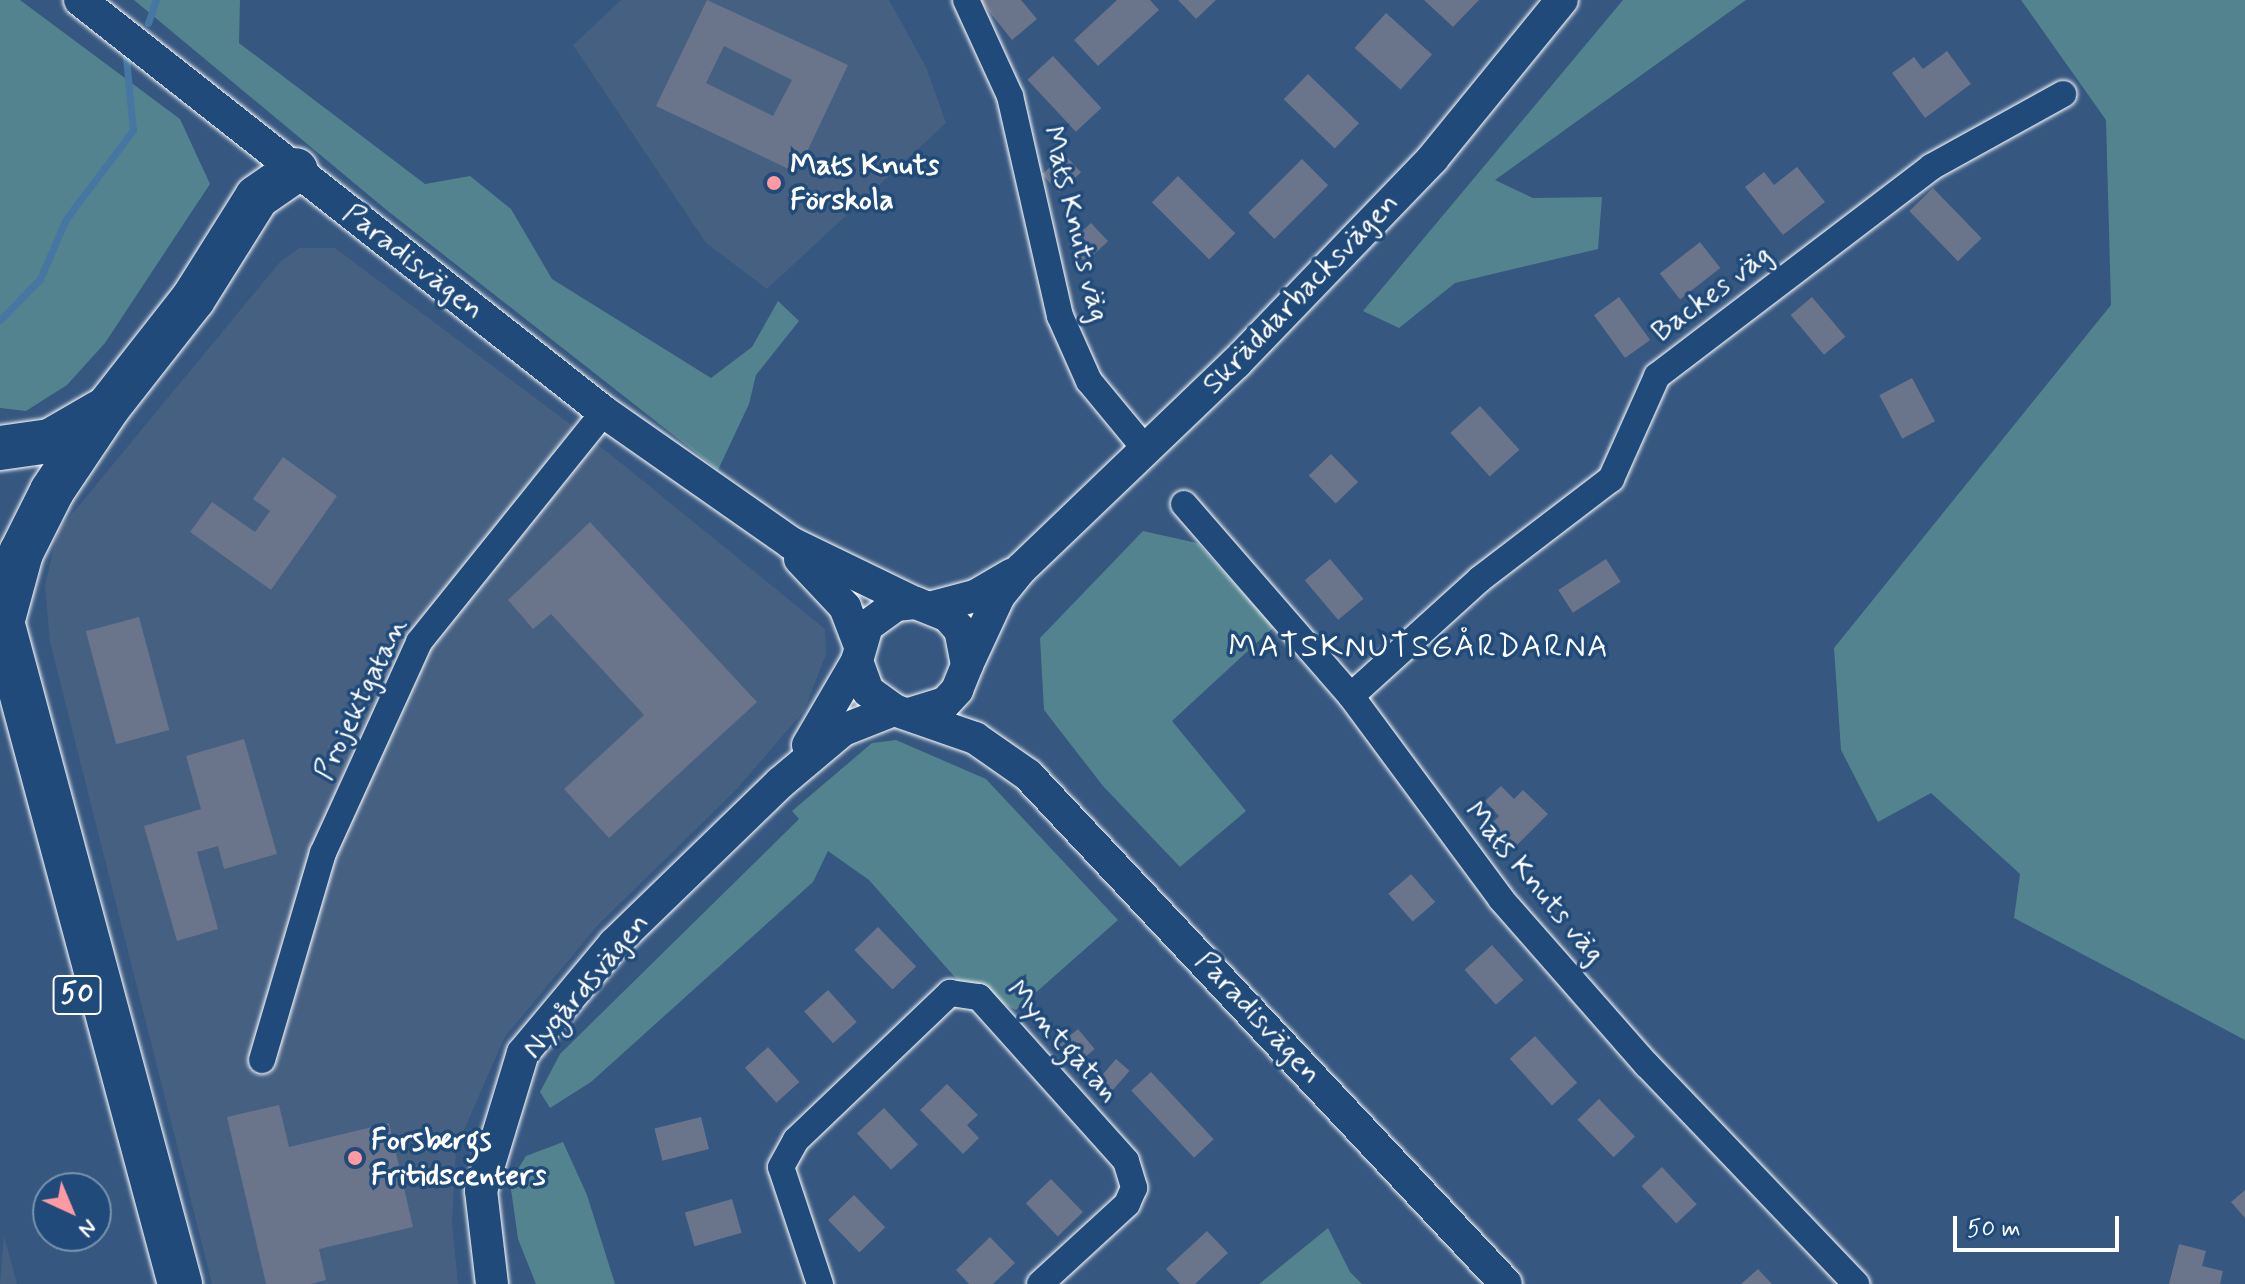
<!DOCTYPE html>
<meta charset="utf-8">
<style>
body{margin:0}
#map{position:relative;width:2245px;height:1284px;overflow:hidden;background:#36577f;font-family:Mynerve,sans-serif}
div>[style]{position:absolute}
.built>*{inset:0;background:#466082}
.green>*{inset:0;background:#52838e}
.stream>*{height:7px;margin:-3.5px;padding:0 3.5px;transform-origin:3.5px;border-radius:3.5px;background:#4577a2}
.building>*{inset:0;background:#6a748a;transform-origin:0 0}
.roads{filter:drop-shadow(0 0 2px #fff) drop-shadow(0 0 2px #fff)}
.minor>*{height:26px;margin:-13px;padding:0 13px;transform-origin:13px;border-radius:13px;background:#1f4a7a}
.tertiary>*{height:32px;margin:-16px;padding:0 16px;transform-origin:16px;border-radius:16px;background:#1f4a7a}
.trunk>*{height:44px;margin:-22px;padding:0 22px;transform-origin:22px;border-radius:22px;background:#1f4a7a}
.dots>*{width:22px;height:22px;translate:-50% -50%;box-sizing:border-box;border:4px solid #1f4a7a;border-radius:50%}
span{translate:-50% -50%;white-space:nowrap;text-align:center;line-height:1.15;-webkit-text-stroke:7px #1f4a7a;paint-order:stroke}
.shield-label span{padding:2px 6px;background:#1f4a7a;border:2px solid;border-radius:6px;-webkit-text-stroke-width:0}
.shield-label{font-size:28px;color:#fff;font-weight:700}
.poi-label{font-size:30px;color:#fff;font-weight:700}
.left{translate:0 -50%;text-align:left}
.street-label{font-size:30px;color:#fff}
.neighbourhood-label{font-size:32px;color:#fff;letter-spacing:2px}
.north{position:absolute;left:32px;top:1172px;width:80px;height:80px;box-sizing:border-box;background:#1f4a7a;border:2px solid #7992af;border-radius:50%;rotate:136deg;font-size:22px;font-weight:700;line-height:32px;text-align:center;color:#fff}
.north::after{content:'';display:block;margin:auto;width:28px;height:36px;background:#ff9aa2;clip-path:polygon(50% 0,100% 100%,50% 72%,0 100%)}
.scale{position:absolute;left:1953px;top:1216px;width:166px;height:36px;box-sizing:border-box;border:4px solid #fff;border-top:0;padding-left:10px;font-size:24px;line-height:28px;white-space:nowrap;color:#fff;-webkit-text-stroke:6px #1f4a7a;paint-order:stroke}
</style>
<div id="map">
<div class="built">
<i style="clip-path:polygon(621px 0,889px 0,926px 67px,946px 123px,767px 289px,706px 243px,573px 45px)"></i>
<i style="clip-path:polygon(299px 248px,335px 248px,610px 454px,825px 629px,826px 654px,804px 711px,735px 791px,598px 925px,504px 1038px,456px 1149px,452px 1223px,458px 1284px,212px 1284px,50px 642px,45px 585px,58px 531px,280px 262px)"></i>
<i style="clip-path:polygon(4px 1236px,17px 1284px,0 1284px)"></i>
</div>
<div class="green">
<i style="clip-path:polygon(0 0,20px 0,180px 119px,210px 184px,105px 343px,67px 385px,26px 411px,0 408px)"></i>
<i style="clip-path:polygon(134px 0,240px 0,239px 43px,425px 184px,470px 176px,511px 209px,552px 279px,711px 378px,752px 347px,778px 301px,799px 321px,756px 375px,749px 404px,718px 470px,389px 212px)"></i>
<i style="clip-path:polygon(1623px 0,1746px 0,1495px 180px,1533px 198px,1602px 197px,1598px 249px,1455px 283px,1399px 328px,1363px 311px)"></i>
<i style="clip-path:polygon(2021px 0,2245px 0,2245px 1040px,2014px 918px,2020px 874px,1931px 793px,1878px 822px,1841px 750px,1834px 648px,2111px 305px,2106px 120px)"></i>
<i style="clip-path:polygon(1143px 531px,1197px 543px,1274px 627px,1172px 721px,1246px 811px,1180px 867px,1103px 786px,1044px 710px,1040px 638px)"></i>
<i style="clip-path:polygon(896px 740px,986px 779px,1118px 920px,1016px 1010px,960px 983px,869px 880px,828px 851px,813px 882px,591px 1082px,550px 1108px,540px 1092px,560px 1054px,799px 819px,792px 811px,872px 743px)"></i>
<i style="clip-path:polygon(563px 1142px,587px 1195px,615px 1284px,536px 1284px,518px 1239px,510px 1182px,526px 1156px)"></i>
<i style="clip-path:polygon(1328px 1228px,1350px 1272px,1362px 1284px,1259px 1284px)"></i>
</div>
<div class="stream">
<i style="left:148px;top:23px;width:24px;rotate:-71deg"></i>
<i style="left:0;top:320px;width:57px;rotate:-45.7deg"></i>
<i style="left:40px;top:279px;width:65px;rotate:-66.6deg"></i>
<i style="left:66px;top:219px;width:111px;rotate:-53deg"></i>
<i style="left:133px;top:130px;width:73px;rotate:-95.5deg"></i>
</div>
<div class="building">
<i style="clip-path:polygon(evenodd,707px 0,848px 65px,797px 173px,656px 106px,707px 0,724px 46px,792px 80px,773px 116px,706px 83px,724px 46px)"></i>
<i style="clip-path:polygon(980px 0,1021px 0,1037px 19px,1012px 40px)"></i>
<i style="clip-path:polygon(1117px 0,1150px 0,1159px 10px,1098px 66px,1074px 40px)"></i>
<i style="clip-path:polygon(1178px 0,1216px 0,1196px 19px)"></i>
<i style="clip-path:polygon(1424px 0,1479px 0,1453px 27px)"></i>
<i style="left:1386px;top:13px;width:62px;height:47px;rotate:42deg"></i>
<i style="clip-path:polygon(1947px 51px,1971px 84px,1925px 118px,1892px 73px,1914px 57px,1923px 69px)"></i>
<i style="left:1053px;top:56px;width:71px;height:35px;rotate:47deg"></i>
<i style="left:1308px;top:74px;width:71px;height:35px;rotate:44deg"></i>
<i style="left:1064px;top:154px;width:25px;height:30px;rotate:47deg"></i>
<i style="left:1302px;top:159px;width:37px;height:76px;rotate:45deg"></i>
<i style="clip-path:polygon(1797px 167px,1825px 202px,1783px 235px,1745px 187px,1764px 172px,1774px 185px)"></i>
<i style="left:1178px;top:176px;width:81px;height:37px;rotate:45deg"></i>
<i style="left:1933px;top:188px;width:70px;height:33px;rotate:46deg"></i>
<i style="left:1091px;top:223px;width:25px;height:31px;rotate:47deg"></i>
<i style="left:1700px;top:242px;width:33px;height:51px;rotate:52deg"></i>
<i style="left:1619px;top:297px;width:53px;height:31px;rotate:54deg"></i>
<i style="left:1812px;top:297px;width:52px;height:28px;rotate:50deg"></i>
<i style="left:1912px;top:378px;width:49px;height:37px;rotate:62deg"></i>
<i style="left:1480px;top:406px;width:59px;height:40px;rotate:48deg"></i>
<i style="left:1331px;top:454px;width:39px;height:31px;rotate:46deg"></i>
<i style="clip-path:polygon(283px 457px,337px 496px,271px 590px,190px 532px,212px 502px,255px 532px,270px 511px,253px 499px)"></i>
<i style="clip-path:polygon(590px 522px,757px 702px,609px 838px,564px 789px,644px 715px,551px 614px,533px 629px,508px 600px)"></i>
<i style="left:1330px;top:559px;width:52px;height:33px;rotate:50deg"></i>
<i style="left:1606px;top:559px;width:27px;height:57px;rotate:57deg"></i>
<i style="left:139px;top:617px;width:117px;height:55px;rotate:75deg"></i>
<i style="clip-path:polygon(244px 739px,277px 854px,224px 869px,218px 846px,197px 852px,218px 929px,177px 941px,144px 826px,201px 809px,186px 756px)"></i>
<i style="clip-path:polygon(1501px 786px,1514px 799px,1523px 790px,1548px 814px,1514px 848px,1490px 825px,1499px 816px,1485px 801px)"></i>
<i style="left:1411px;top:874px;width:37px;height:30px;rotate:49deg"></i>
<i style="left:878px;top:927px;width:55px;height:33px;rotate:46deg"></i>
<i style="left:1492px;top:945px;width:47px;height:37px;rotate:48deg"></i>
<i style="left:828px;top:990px;width:43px;height:32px;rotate:48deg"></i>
<i style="left:1078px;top:1029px;width:26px;height:30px;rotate:50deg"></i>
<i style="left:1535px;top:1036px;width:63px;height:34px;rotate:48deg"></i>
<i style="left:768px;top:1047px;width:47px;height:31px;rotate:48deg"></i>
<i style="left:1116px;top:1059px;width:18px;height:29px;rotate:41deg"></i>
<i style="left:1151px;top:1072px;width:92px;height:27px;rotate:47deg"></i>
<i style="clip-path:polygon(947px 1084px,978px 1115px,967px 1125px,979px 1138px,963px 1154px,920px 1110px)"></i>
<i style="left:1599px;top:1099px;width:52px;height:30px;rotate:46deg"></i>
<i style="clip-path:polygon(279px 1105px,289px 1147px,389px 1123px,413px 1227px,319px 1249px,326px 1280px,311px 1284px,266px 1284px,227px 1117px)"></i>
<i style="left:884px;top:1108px;width:50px;height:37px;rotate:47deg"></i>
<i style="left:701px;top:1117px;width:33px;height:48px;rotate:76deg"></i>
<i style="left:1662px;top:1167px;width:51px;height:28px;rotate:47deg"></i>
<i style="left:1051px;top:1179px;width:46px;height:35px;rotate:46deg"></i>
<i style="clip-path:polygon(2245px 1190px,2245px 1218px,2231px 1202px)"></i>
<i style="left:854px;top:1195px;width:45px;height:36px;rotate:46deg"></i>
<i style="left:732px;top:1199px;width:35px;height:49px;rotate:74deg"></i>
<i style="clip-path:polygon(1207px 1231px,1228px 1253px,1195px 1284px,1180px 1284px,1166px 1269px)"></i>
<i style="clip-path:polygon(990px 1237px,1015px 1263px,993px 1284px,969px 1284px,956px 1270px)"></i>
<i style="clip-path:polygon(2179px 1244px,2206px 1251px,2202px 1266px,2223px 1271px,2220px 1284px,2169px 1284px)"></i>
<i style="clip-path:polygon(1758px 1269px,1772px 1284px,1741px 1284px)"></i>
</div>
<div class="roads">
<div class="minor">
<i style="left:966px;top:0;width:106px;rotate:65.4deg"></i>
<i style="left:1010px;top:96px;width:226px;rotate:77.2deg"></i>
<i style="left:1060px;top:316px;width:71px;rotate:66deg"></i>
<i style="left:1089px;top:381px;width:89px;rotate:50.4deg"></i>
<i style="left:1184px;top:504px;width:254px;rotate:49deg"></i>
<i style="left:1351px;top:696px;width:252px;rotate:53.5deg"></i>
<i style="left:1501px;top:899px;width:221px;rotate:48.7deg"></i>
<i style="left:1647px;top:1065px;width:303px;rotate:46.3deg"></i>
<i style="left:1351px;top:696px;width:174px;rotate:-42.2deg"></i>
<i style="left:1480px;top:579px;width:165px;rotate:-37.4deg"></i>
<i style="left:1611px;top:479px;width:113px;rotate:-65.9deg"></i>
<i style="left:1657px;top:376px;width:345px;rotate:-37.3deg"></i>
<i style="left:1931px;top:167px;width:151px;rotate:-28.9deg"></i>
<i style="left:262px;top:1060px;width:216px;rotate:-73.6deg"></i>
<i style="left:323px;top:853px;width:232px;rotate:-65.5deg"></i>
<i style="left:419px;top:642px;width:295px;rotate:-51.2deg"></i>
<i style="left:820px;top:1284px;width:123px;rotate:-108.4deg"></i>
<i style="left:781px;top:1167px;width:31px;rotate:-61deg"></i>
<i style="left:796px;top:1140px;width:213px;rotate:-43.7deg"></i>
<i style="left:950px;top:993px;width:29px;rotate:8deg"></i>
<i style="left:979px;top:997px;width:220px;rotate:48.1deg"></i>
<i style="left:1126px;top:1161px;width:28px;rotate:73deg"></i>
<i style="left:1134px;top:1188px;width:17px;rotate:114deg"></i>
<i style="left:1127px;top:1204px;width:118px;rotate:137.4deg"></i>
</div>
<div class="tertiary">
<i style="left:80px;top:0;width:667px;rotate:38.18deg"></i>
<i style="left:604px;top:412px;width:228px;rotate:35deg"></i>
<i style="left:791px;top:543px;width:138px;rotate:25.8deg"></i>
<i style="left:800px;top:559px;width:66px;rotate:46.8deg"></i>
<i style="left:845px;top:607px;width:39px;rotate:69deg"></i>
<i style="left:933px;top:607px;width:43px;rotate:-14.7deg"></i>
<i style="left:975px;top:596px;width:42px;rotate:-30.3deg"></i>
<i style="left:967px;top:665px;width:76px;rotate:-65.1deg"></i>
<i style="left:999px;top:596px;width:35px;rotate:-51deg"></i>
<i style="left:1021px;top:569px;width:298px;rotate:-43.8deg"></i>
<i style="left:1236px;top:363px;width:284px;rotate:-46.1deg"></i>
<i style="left:1433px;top:158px;width:204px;rotate:-50.8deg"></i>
<i style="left:912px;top:713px;width:34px;rotate:-17deg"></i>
<i style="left:945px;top:703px;width:18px;rotate:-47deg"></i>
<i style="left:957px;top:690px;width:27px;rotate:-68deg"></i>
<i style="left:967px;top:665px;width:36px;rotate:-101deg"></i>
<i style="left:960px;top:630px;width:18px;rotate:-131deg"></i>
<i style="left:948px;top:616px;width:35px;rotate:-158deg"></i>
<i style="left:915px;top:603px;width:19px;rotate:174deg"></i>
<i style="left:896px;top:605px;width:36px;rotate:144deg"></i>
<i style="left:867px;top:626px;width:36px;rotate:106deg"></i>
<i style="left:857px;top:661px;width:32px;rotate:70deg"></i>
<i style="left:868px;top:691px;width:32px;rotate:36deg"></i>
<i style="left:894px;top:710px;width:86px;rotate:19.1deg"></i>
<i style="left:975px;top:738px;width:65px;rotate:34.9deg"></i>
<i style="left:1028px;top:775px;width:698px;rotate:46.8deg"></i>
<i style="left:808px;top:745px;width:97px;rotate:-59.7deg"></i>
<i style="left:492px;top:1284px;width:94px;rotate:-96.7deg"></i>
<i style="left:481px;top:1191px;width:144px;rotate:-73.1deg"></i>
<i style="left:523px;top:1053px;width:142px;rotate:-50.1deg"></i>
<i style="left:614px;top:944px;width:231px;rotate:-44.1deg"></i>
<i style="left:780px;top:783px;width:82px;rotate:-40.1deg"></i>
<i style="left:843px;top:730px;width:55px;rotate:-21.4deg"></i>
</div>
<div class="trunk">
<i style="left:0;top:448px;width:50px;rotate:-8deg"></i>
<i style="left:50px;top:441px;width:58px;rotate:-30.1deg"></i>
<i style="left:0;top:614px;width:694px;rotate:74.96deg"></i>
<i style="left:2px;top:623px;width:73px;rotate:-74.8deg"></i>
<i style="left:21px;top:553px;width:69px;rotate:-63.4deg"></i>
<i style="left:52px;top:491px;width:102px;rotate:-56.2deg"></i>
<i style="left:109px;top:406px;width:136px;rotate:-51.9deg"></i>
<i style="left:193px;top:299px;width:120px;rotate:-57.9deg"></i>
<i style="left:257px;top:197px;width:47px;rotate:-34.7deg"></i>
</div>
</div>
<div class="dots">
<i style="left:774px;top:183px;background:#ff9aa2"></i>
<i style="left:355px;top:1158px;background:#ff9aa2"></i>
</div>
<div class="shield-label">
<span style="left:77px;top:995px">50</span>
</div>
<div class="poi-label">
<span class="left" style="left:790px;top:183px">Mats Knuts<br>Förskola</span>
<span class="left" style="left:371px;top:1158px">Forsbergs<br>Fritidscenters</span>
</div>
<div class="street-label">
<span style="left:1075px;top:224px;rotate:76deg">Mats Knuts väg</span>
<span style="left:413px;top:262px;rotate:38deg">Paradisvägen</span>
<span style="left:1301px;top:294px;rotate:-46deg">Skräddarbacksvägen</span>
<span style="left:1712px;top:294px;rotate:-37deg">Backes väg</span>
<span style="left:361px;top:699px;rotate:-64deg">Projektgatan</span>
<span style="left:1534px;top:883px;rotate:50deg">Mats Knuts väg</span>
<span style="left:586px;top:986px;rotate:-50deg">Nygårdsvägen</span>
<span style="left:1258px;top:1018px;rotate:47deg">Paradisvägen</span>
<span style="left:1062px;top:1042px;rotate:48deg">Myntgatan</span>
</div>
<div class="neighbourhood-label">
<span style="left:1419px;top:647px">MATSKNUTSGÅRDARNA</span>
</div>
<div class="north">N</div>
<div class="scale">50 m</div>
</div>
